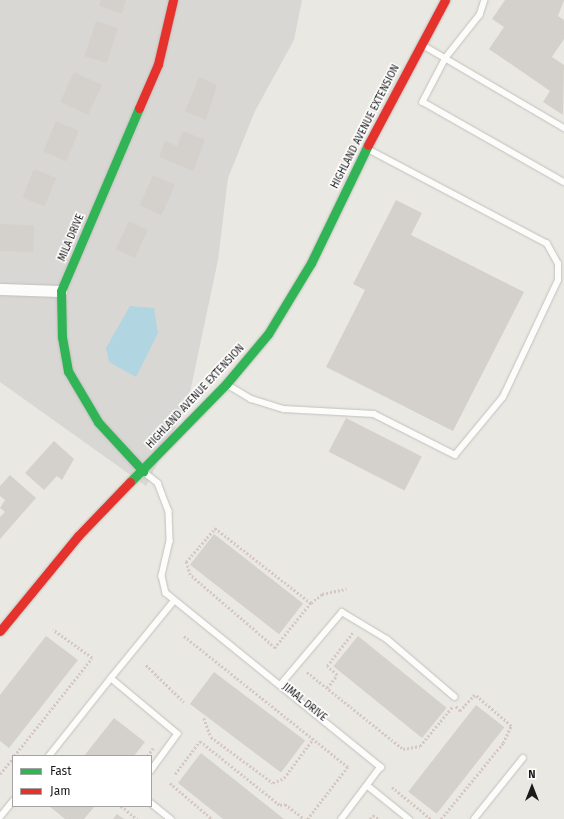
<!DOCTYPE html>
<style>
body{margin:0}
#map{position:relative;width:564px;height:819px;overflow:hidden;background:#eae8e2;font-family:"Fira Sans",sans-serif}
div>[style]{position:absolute}
.residential>*{inset:0;background:#d9d7d4}
.water>*{inset:0;background:#b1d5e1}
.building>*{inset:0;background:#d4d1cc;transform-origin:0 0}
.path>*{height:2.5px;margin-top:-1.25px;transform-origin:0;background:repeating-linear-gradient(90deg,#d6c7c3 0 2px,transparent 0 4px)}
.roads{filter:drop-shadow(0 0 1px #c2c1be) drop-shadow(0 0 1px #c2c1be)}
.lane>*{height:5.5px;margin:-2.75px;padding:0 2.75px;transform-origin:2.75px;border-radius:2.75px;background:#fcfcfb}
.street>*{height:11px;margin:-5.5px;padding:0 5.5px;transform-origin:5.5px;border-radius:5.5px;background:#fcfcfb}
.fast>*{height:9px;margin:-4.5px;padding:0 4.5px;transform-origin:4.5px;border-radius:4.5px;background:#30b455}
.jam>*{height:9px;margin:-4.5px;padding:0 4.5px;transform-origin:4.5px;border-radius:4.5px;background:#e5322d}
span{translate:-50% -50%;white-space:nowrap;text-align:center;line-height:1.15;-webkit-text-stroke:3px #fff;paint-order:stroke}
.street-label{font-size:10px;color:#1a1a1a}
.legend{position:absolute;left:12px;top:755px;width:140px;height:52px;box-sizing:border-box;background:#fff;border:1px solid #a3a3a3;margin:0;padding:5px 7px;list-style:none;font-size:12px;color:#1a1a1a}
.legend li{display:flex;align-items:center;gap:8px;height:20px}
.legend b{width:20px;border:1px solid #a3a3a3}
.north{position:absolute;left:512px;top:767px;width:40px;height:40px;-webkit-text-stroke:3px #fff;paint-order:stroke;rotate:0deg;font-size:11px;font-weight:700;line-height:16px;text-align:center;color:#1a1a1a}
.north::after{content:'';display:block;margin:auto;width:14px;height:18px;background:#1a1a1a;clip-path:polygon(50% 0,100% 100%,50% 72%,0 100%)}
</style>
<div id="map">
<div class="residential">
<i style="clip-path:polygon(0 0,302px 0,294px 40px,255px 111px,228px 178px,218px 260px,188px 402px,146px 486px,0 382px)"></i>
</div>
<div class="water">
<i style="clip-path:polygon(130px 306px,154px 308px,158px 333px,136px 377px,109px 362px,106px 348px)"></i>
</div>
<div class="building">
<i style="clip-path:polygon(101px 0,126px 0,122px 14px,99px 6px)"></i>
<i style="clip-path:polygon(505px 0,564px 0,558px 16px,564px 20px,564px 39px,552px 57px,564px 65px,563px 115px,543px 102px,550px 91px,489px 49px,504px 27px,492px 19px)"></i>
<i style="left:96px;top:21px;width:23px;height:37px;rotate:18deg"></i>
<i style="left:74px;top:72px;width:31px;height:33px;rotate:25deg"></i>
<i style="clip-path:polygon(199px 77px,217px 85px,206px 120px,185px 111px)"></i>
<i style="left:56px;top:121px;width:25px;height:33px;rotate:23deg"></i>
<i style="clip-path:polygon(183px 131px,205px 140px,193px 171px,159px 157px,165px 141px,177px 146px)"></i>
<i style="left:34px;top:169px;width:24px;height:31px;rotate:22deg"></i>
<i style="left:153px;top:175px;width:24px;height:33px;rotate:24deg"></i>
<i style="clip-path:polygon(396px 200px,422px 213px,411px 235px,524px 292px,453px 431px,326px 367px,365px 290px,353px 284px)"></i>
<i style="left:129px;top:221px;width:21px;height:31px;rotate:25deg"></i>
<i style="left:0;top:224px;width:34px;height:27px;rotate:2deg"></i>
<i style="left:346px;top:418px;width:85px;height:38px;rotate:27deg"></i>
<i style="clip-path:polygon(54px 441px,74px 459px,62px 480px,57px 476px,44px 490px,25px 473px)"></i>
<i style="clip-path:polygon(10px 475px,36px 498px,0 539px,0 517px,5px 512px,0 508px,5px 500px,0 496px,0 486px)"></i>
<i style="left:214px;top:534px;width:113px;height:39px;rotate:38deg"></i>
<i style="clip-path:polygon(46px 636px,78px 660px,9px 748px,0 741px,0 695px)"></i>
<i style="left:358px;top:636px;width:114px;height:39px;rotate:39deg"></i>
<i style="left:214px;top:672px;width:114px;height:40px;rotate:37deg"></i>
<i style="left:476px;top:705px;width:36px;height:110px;rotate:38deg"></i>
<i style="clip-path:polygon(114px 718px,145px 742px,134px 756px,84px 756px)"></i>
<i style="clip-path:polygon(201px 753px,284px 819px,223px 819px,178px 783px)"></i>
<i style="clip-path:polygon(49px 806px,95px 806px,84px 819px,65px 819px)"></i>
<i style="clip-path:polygon(117px 814px,124px 819px,113px 819px)"></i>
</div>
<div class="path">
<i style="left:215px;top:528px;width:122px;rotate:38deg"></i>
<i style="left:311px;top:603px;width:58px;rotate:128.7deg"></i>
<i style="left:275px;top:648px;width:112px;rotate:-139.3deg"></i>
<i style="left:190px;top:575px;width:14px;rotate:-107deg"></i>
<i style="left:186px;top:562px;width:45px;rotate:-49.5deg"></i>
<i style="left:311px;top:603px;width:14px;rotate:-39deg"></i>
<i style="left:322px;top:594px;width:25px;rotate:-12deg"></i>
<i style="left:184px;top:636px;width:210px;rotate:38.6deg"></i>
<i style="left:348px;top:767px;width:66px;rotate:127.6deg"></i>
<i style="left:146px;top:665px;width:53px;rotate:44.2deg"></i>
<i style="left:307px;top:672px;width:123px;rotate:38.7deg"></i>
<i style="left:403px;top:749px;width:17px;rotate:-10deg"></i>
<i style="left:420px;top:746px;width:52px;rotate:-50.5deg"></i>
<i style="left:327px;top:688px;width:16px;rotate:-52deg"></i>
<i style="left:337px;top:675px;width:13px;rotate:-138deg"></i>
<i style="left:327px;top:666px;width:44px;rotate:-52.4deg"></i>
<i style="left:204px;top:718px;width:20px;rotate:70deg"></i>
<i style="left:211px;top:737px;width:77px;rotate:36.6deg"></i>
<i style="left:273px;top:783px;width:12px;rotate:-24deg"></i>
<i style="left:284px;top:778px;width:49px;rotate:-53.4deg"></i>
<i style="left:14px;top:756px;width:125px;rotate:-51.5deg"></i>
<i style="left:92px;top:658px;width:48px;rotate:-144.3deg"></i>
<i style="left:147px;top:756px;width:11px;rotate:-52deg"></i>
<i style="left:0;top:774px;width:21px;rotate:-51deg"></i>
<i style="left:175px;top:774px;width:41px;rotate:-52.9deg"></i>
<i style="left:200px;top:741px;width:102px;rotate:38.7deg"></i>
<i style="left:280px;top:805px;width:5px;rotate:-11deg"></i>
<i style="left:285px;top:804px;width:24px;rotate:38deg"></i>
<i style="left:170px;top:783px;width:55px;rotate:40.6deg"></i>
<i style="left:392px;top:787px;width:50px;rotate:39.4deg"></i>
<i style="left:121px;top:806px;width:21px;rotate:39deg"></i>
<i style="left:370px;top:819px;width:5px;rotate:-53deg"></i>
<i style="left:373px;top:815px;width:7px;rotate:34deg"></i>
<i style="left:441px;top:819px;width:98px;rotate:-50.8deg"></i>
<i style="left:503px;top:743px;width:19px;rotate:-65deg"></i>
<i style="left:511px;top:726px;width:48px;rotate:-139.3deg"></i>
<i style="left:475px;top:695px;width:22px;rotate:133deg"></i>
<i style="left:460px;top:711px;width:7px;rotate:-135deg"></i>
</div>
<div class="roads">
<div class="lane">
<i style="left:485px;top:0;width:16px;rotate:108deg"></i>
<i style="left:480px;top:15px;width:55px;rotate:128.3deg"></i>
<i style="left:446px;top:58px;width:50px;rotate:117.6deg"></i>
<i style="left:423px;top:102px;width:162px;rotate:29.6deg"></i>
<i style="left:421px;top:44px;width:166px;rotate:30.4deg"></i>
<i style="left:228px;top:385px;width:27px;rotate:31deg"></i>
<i style="left:251px;top:399px;width:34px;rotate:17deg"></i>
<i style="left:284px;top:409px;width:90px;rotate:3.2deg"></i>
<i style="left:374px;top:414px;width:91px;rotate:26.8deg"></i>
<i style="left:455px;top:455px;width:75px;rotate:-50.4deg"></i>
<i style="left:503px;top:397px;width:129px;rotate:-64.8deg"></i>
<i style="left:558px;top:280px;width:16px;rotate:-90deg"></i>
<i style="left:558px;top:264px;width:23px;rotate:-119deg"></i>
<i style="left:547px;top:244px;width:204px;rotate:-152.2deg"></i>
<i style="left:144px;top:472px;width:18px;rotate:38deg"></i>
<i style="left:158px;top:483px;width:30px;rotate:69deg"></i>
<i style="left:169px;top:511px;width:30px;rotate:88deg"></i>
<i style="left:170px;top:541px;width:36px;rotate:103deg"></i>
<i style="left:162px;top:576px;width:17px;rotate:77deg"></i>
<i style="left:166px;top:593px;width:277px;rotate:39deg"></i>
<i style="left:381px;top:767px;width:65px;rotate:126.9deg"></i>
<i style="left:111px;top:678px;width:98px;rotate:-50.8deg"></i>
<i style="left:281px;top:684px;width:94px;rotate:-49.7deg"></i>
<i style="left:342px;top:612px;width:52px;rotate:31deg"></i>
<i style="left:387px;top:639px;width:89px;rotate:40.5deg"></i>
<i style="left:49px;top:756px;width:100px;rotate:-51.5deg"></i>
<i style="left:111px;top:678px;width:87px;rotate:39.9deg"></i>
<i style="left:178px;top:734px;width:46px;rotate:126.1deg"></i>
<i style="left:368px;top:786px;width:53px;rotate:38.8deg"></i>
<i style="left:151px;top:803px;width:26px;rotate:39deg"></i>
<i style="left:0;top:817px;width:21px;rotate:-51deg"></i>
<i style="left:474px;top:819px;width:78px;rotate:-51.2deg"></i>
</div>
<div class="street">
<i style="left:0;top:289px;width:61px;rotate:1.9deg"></i>
</div>
<div class="fast">
<i style="left:139px;top:108px;width:199px;rotate:113.1deg"></i>
<i style="left:61px;top:291px;width:46px;rotate:88.8deg"></i>
<i style="left:62px;top:337px;width:35px;rotate:80deg"></i>
<i style="left:68px;top:371px;width:59px;rotate:59.5deg"></i>
<i style="left:98px;top:422px;width:67px;rotate:47.4deg"></i>
<i style="left:130px;top:482px;width:137px;rotate:-45.6deg"></i>
<i style="left:226px;top:384px;width:65px;rotate:-50deg"></i>
<i style="left:268px;top:334px;width:83px;rotate:-58.8deg"></i>
<i style="left:311px;top:263px;width:131px;rotate:-64.2deg"></i>
</div>
<div class="jam">
<i style="left:139px;top:108px;width:48px;rotate:-66.6deg"></i>
<i style="left:158px;top:64px;width:66px;rotate:-76.8deg"></i>
<i style="left:368px;top:145px;width:164px;rotate:-62deg"></i>
<i style="left:0;top:631px;width:123px;rotate:-50.6deg"></i>
<i style="left:78px;top:536px;width:75px;rotate:-46.1deg"></i>
</div>
</div>
<div class="street-label">
<span style="left:366px;top:127px;rotate:-63deg">HIGHLAND AVENUE EXTENSION</span>
<span style="left:72px;top:238px;rotate:-67deg">MILA DRIVE</span>
<span style="left:196px;top:397px;rotate:-47deg">HIGHLAND AVENUE EXTENSION</span>
<span style="left:304px;top:703px;rotate:39deg">JIMAL DRIVE</span>
</div>
<ul class="legend">
<li><b style="height:5px;background:#30b455"></b>Fast</li>
<li><b style="height:5px;background:#e5322d"></b>Jam</li>
</ul>
<div class="north">N</div>
</div>
